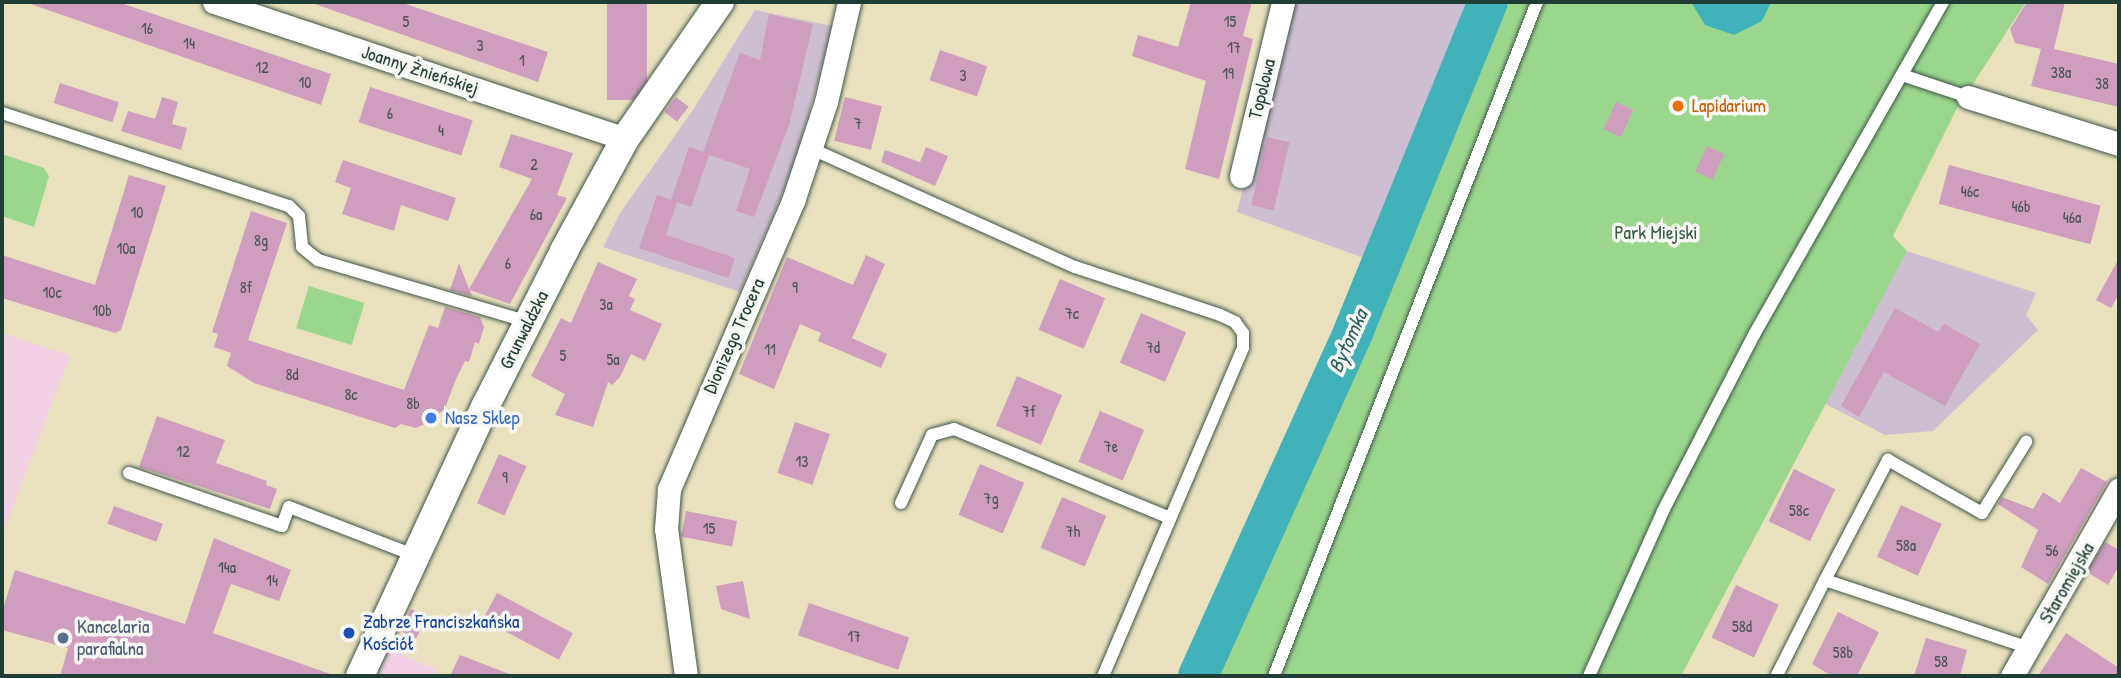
<!DOCTYPE html>
<meta charset="utf-8">
<style>
body{margin:0}
#map{position:relative;width:2121px;height:678px;overflow:hidden;background:#e9e1be;font-family:"Patrick Hand",sans-serif}
div>[style]{position:absolute}
.built>*{inset:0;background:#f1d0e3}
.industrial>*{inset:0;background:#cebed1}
.green>*{inset:0;background:#9ad78c;transform-origin:0 0}
.water>*{inset:0;background:#42b2ba}
.river>*{height:40px;margin:-20px;padding:0 20px;transform-origin:20px;border-radius:20px;background:#42b2ba}
.building>*{inset:0;background:#cf9dbe;transform-origin:0 0}
.roads{filter:drop-shadow(0 0 2px #3d5649) drop-shadow(0 0 2px #3d5649)}
.service>*{height:12px;margin:-6px;padding:0 6px;transform-origin:6px;border-radius:6px;background:#fff}
.minor>*{height:23px;margin:-11.5px;padding:0 11.5px;transform-origin:11.5px;border-radius:11.5px;background:#fff}
.tertiary>*{height:28px;margin:-14px;padding:0 14px;transform-origin:14px;border-radius:14px;background:#fff}
.dots>*{width:19px;height:19px;translate:-50% -50%;box-sizing:border-box;border:4px solid #f6f6f2;border-radius:50%}
span{translate:-50% -50%;white-space:nowrap;text-align:center;line-height:1.15;-webkit-text-stroke:7px #f6f6f2;paint-order:stroke}
.number-label{font-size:16px;color:#4b5556}
.number-label span{-webkit-text-stroke-width:0}
.street-label{font-size:19px;color:#1f3d34}
.food-label{font-size:19px;color:#c56008}
.left{translate:0 -50%;text-align:left}
.park-label{font-size:19px;color:#385c46}
.shop-label{font-size:19px;color:#366cbe}
.transit-label{font-size:19px;color:#164399}
.service-label{font-size:19px;color:#4e5e75}
.water-label{font-size:21px;color:#2a605c;font-style:italic}
.frame{position:absolute;inset:0;border:4px solid #1f3d34;pointer-events:none}
</style>
<div id="map">
<div class="built">
<i style="clip-path:polygon(2px 333px,70px 356px,2px 536px)"></i>
<i style="clip-path:polygon(390px 649px,437px 670px,435px 676px,377px 676px)"></i>
</div>
<div class="industrial">
<i style="clip-path:polygon(1290px 2px,1474px 2px,1372px 261px,1237px 212px)"></i>
<i style="clip-path:polygon(755px 10px,833px 26px,793px 169px,740px 292px,603px 247px,620px 213px,693px 110px)"></i>
<i style="clip-path:polygon(1907px 251px,2036px 293px,2026px 315px,2038px 330px,1933px 431px,1885px 435px,1824px 403px)"></i>
</div>
<div class="green">
<i style="clip-path:polygon(1501px 2px,2026px 2px,1956px 110px,1893px 236px,1907px 251px,1681px 676px,1213px 676px,1391px 278px)"></i>
<i style="clip-path:polygon(2px 154px,44px 168px,49px 176px,34px 227px,2px 216px)"></i>
<i style="left:309px;top:286px;width:58px;height:44px;rotate:17deg"></i>
</div>
<div class="water">
<i style="clip-path:polygon(1691px 2px,1771px 2px,1762px 21px,1734px 35px,1705px 25px)"></i>
</div>
<div class="river">
<i style="left:1198px;top:676px;width:380px;rotate:-65.7deg"></i>
<i style="left:1354px;top:330px;width:354px;rotate:-67.8deg"></i>
</div>
<div class="building">
<i style="clip-path:polygon(25px 2px,118px 2px,331px 74px,321px 105px)"></i>
<i style="clip-path:polygon(309px 2px,400px 2px,548px 52px,538px 82px)"></i>
<i style="left:607px;top:2px;width:40px;height:98px"></i>
<i style="clip-path:polygon(1191px 2px,1252px 2px,1243px 36px,1253px 39px,1219px 179px,1185px 169px,1206px 81px,1132px 56px,1138px 35px,1178px 47px)"></i>
<i style="clip-path:polygon(2027px 2px,2065px 2px,2054px 49px,2119px 64px,2119px 107px,2031px 86px,2041px 49px,2015px 43px,2010px 29px)"></i>
<i style="clip-path:polygon(769px 14px,813px 24px,789px 125px,754px 217px,736px 211px,750px 169px,709px 155px,691px 207px,677px 202px,666px 235px,735px 258px,728px 278px,639px 248px,657px 195px,671px 200px,689px 147px,703px 152px,740px 53px,760px 60px)"></i>
<i style="left:940px;top:50px;width:50px;height:32px;rotate:19deg"></i>
<i style="left:60px;top:83px;width:62px;height:21px;rotate:18deg"></i>
<i style="left:370px;top:87px;width:108px;height:37px;rotate:18deg"></i>
<i style="clip-path:polygon(162px 97px,178px 102px,172px 124px,187px 128px,181px 150px,121px 131px,128px 111px,155px 119px)"></i>
<i style="left:676px;top:97px;width:16px;height:19px;rotate:38deg"></i>
<i style="left:845px;top:97px;width:38px;height:45px;rotate:14deg"></i>
<i style="left:1616px;top:102px;width:19px;height:30px;rotate:25deg"></i>
<i style="clip-path:polygon(511px 134px,573px 153px,557px 195px,567px 198px,510px 304px,470px 290px,472px 296px,450px 290px,459px 263px,469px 289px,532px 179px,499px 167px)"></i>
<i style="left:1267px;top:137px;width:23px;height:70px;rotate:13deg"></i>
<i style="left:1707px;top:146px;width:19px;height:28px;rotate:25deg"></i>
<i style="clip-path:polygon(926px 147px,948px 156px,935px 186px,881px 162px,885px 150px,920px 162px)"></i>
<i style="clip-path:polygon(343px 160px,456px 198px,448px 221px,401px 205px,394px 231px,342px 214px,351px 188px,335px 182px)"></i>
<i style="left:1949px;top:165px;width:157px;height:40px;rotate:15deg"></i>
<i style="clip-path:polygon(129px 175px,166px 186px,121px 330px,115px 333px,2px 298px,2px 255px,95px 285px)"></i>
<i style="clip-path:polygon(251px 211px,287px 223px,248px 340px,404px 390px,429px 325px,438px 328px,445px 307px,480px 317px,484px 327px,479px 344px,475px 342px,469px 362px,465px 361px,456px 379px,445px 408px,432px 421px,416px 428px,401px 424px,395px 428px,254px 383px,227px 366px,231px 353px,214px 347px,218px 334px,212px 332px)"></i>
<i style="clip-path:polygon(866px 255px,885px 264px,852px 338px,887px 354px,881px 368px,818px 341px,821px 333px,800px 324px,774px 389px,739px 374px,787px 257px,853px 285px)"></i>
<i style="clip-path:polygon(2119px 258px,2119px 294px,2111px 308px,2096px 300px)"></i>
<i style="clip-path:polygon(598px 262px,637px 279px,629px 296px,635px 299px,630px 310px,662px 324px,645px 361px,631px 354px,620px 377px,612px 385px,608px 382px,593px 427px,555px 415px,565px 394px,531px 376px,561px 318px,571px 323px)"></i>
<i style="left:1060px;top:279px;width:49px;height:55px;rotate:23deg"></i>
<i style="clip-path:polygon(1895px 308px,1938px 332px,1944px 324px,1980px 344px,1945px 406px,1884px 372px,1859px 417px,1841px 406px)"></i>
<i style="left:1141px;top:313px;width:49px;height:54px;rotate:23deg"></i>
<i style="left:1017px;top:376px;width:49px;height:54px;rotate:23deg"></i>
<i style="left:1100px;top:411px;width:48px;height:55px;rotate:23deg"></i>
<i style="clip-path:polygon(157px 416px,225px 440px,216px 463px,267px 481px,266px 485px,277px 489px,270px 509px,139px 467px)"></i>
<i style="left:795px;top:422px;width:37px;height:54px;rotate:19deg"></i>
<i style="left:499px;top:454px;width:30px;height:54px;rotate:24deg"></i>
<i style="left:980px;top:464px;width:48px;height:55px;rotate:23deg"></i>
<i style="clip-path:polygon(2081px 468px,2107px 482px,2048px 584px,2021px 567px,2038px 530px,1998px 504px,2002px 497px,2033px 509px,2043px 492px,2060px 503px)"></i>
<i style="left:1794px;top:469px;width:46px;height:58px;rotate:26deg"></i>
<i style="left:1062px;top:497px;width:48px;height:55px;rotate:23deg"></i>
<i style="left:1901px;top:505px;width:45px;height:57px;rotate:25deg"></i>
<i style="left:114px;top:506px;width:52px;height:19px;rotate:20deg"></i>
<i style="left:686px;top:511px;width:52px;height:26px;rotate:11deg"></i>
<i style="clip-path:polygon(214px 538px,291px 570px,279px 601px,231px 584px,213px 633px,336px 676px,60px 676px,68px 648px,2px 630px,2px 612px,15px 570px,185px 624px)"></i>
<i style="clip-path:polygon(2105px 542px,2119px 550px,2119px 566px,2108px 585px,2087px 572px)"></i>
<i style="clip-path:polygon(743px 581px,750px 619px,721px 609px,716px 586px)"></i>
<i style="left:1736px;top:585px;width:47px;height:58px;rotate:25deg"></i>
<i style="left:497px;top:593px;width:86px;height:30px;rotate:28deg"></i>
<i style="left:809px;top:603px;width:106px;height:34px;rotate:19deg"></i>
<i style="left:411px;top:609px;width:18px;height:24px;rotate:27deg"></i>
<i style="clip-path:polygon(1838px 612px,1879px 632px,1857px 676px,1832px 676px,1812px 664px)"></i>
<i style="clip-path:polygon(2066px 633px,2119px 668px,2119px 676px,2038px 676px)"></i>
<i style="clip-path:polygon(1926px 638px,1967px 650px,1960px 676px,1914px 676px)"></i>
<i style="clip-path:polygon(460px 655px,512px 675px,512px 676px,450px 676px)"></i>
</div>
<div class="roads">
<div class="service">
<i style="left:1902px;top:75px;width:70px;rotate:18.4deg"></i>
<i style="left:2px;top:113px;width:302px;rotate:18deg"></i>
<i style="left:289px;top:206px;width:14px;rotate:45deg"></i>
<i style="left:299px;top:216px;width:31px;rotate:84deg"></i>
<i style="left:302px;top:247px;width:21px;rotate:39deg"></i>
<i style="left:318px;top:260px;width:219px;rotate:16.4deg"></i>
<i style="left:812px;top:149px;width:288px;rotate:24.2deg"></i>
<i style="left:1075px;top:267px;width:153px;rotate:18.3deg"></i>
<i style="left:1220px;top:315px;width:17px;rotate:25deg"></i>
<i style="left:1235px;top:322px;width:14px;rotate:54deg"></i>
<i style="left:1243px;top:333px;width:15px;rotate:90deg"></i>
<i style="left:1243px;top:348px;width:357px;rotate:113.1deg"></i>
<i style="left:129px;top:473px;width:162px;rotate:19.1deg"></i>
<i style="left:282px;top:526px;width:20px;rotate:-70deg"></i>
<i style="left:289px;top:507px;width:136px;rotate:21.1deg"></i>
<i style="left:901px;top:503px;width:75px;rotate:-65.5deg"></i>
<i style="left:932px;top:435px;width:23px;rotate:-15deg"></i>
<i style="left:954px;top:429px;width:234px;rotate:22.4deg"></i>
<i style="left:1825px;top:580px;width:136px;rotate:-62.3deg"></i>
<i style="left:1888px;top:460px;width:108px;rotate:29.4deg"></i>
<i style="left:1982px;top:513px;width:84px;rotate:-58.2deg"></i>
<i style="left:1777px;top:675px;width:106px;rotate:-63.2deg"></i>
<i style="left:1825px;top:580px;width:215px;rotate:18.4deg"></i>
<i style="left:1274px;top:676px;width:723px;rotate:-68.68deg"></i>
<i style="left:1589px;top:676px;width:181px;rotate:-65.8deg"></i>
<i style="left:1663px;top:511px;width:200px;rotate:-62.7deg"></i>
<i style="left:1755px;top:333px;width:381px;rotate:-60.4deg"></i>
</div>
<div class="minor">
<i style="left:214px;top:2px;width:433px;rotate:18.4deg"></i>
<i style="left:1968px;top:97px;width:158px;rotate:17.3deg"></i>
<i style="left:1241px;top:176px;width:179px;rotate:-76.4deg"></i>
<i style="left:686px;top:676px;width:148px;rotate:-97.7deg"></i>
<i style="left:666px;top:529px;width:40px;rotate:-85.7deg"></i>
<i style="left:669px;top:489px;width:314px;rotate:-66.7deg"></i>
<i style="left:793px;top:201px;width:104px;rotate:-71.6deg"></i>
<i style="left:826px;top:102px;width:103px;rotate:-77deg"></i>
<i style="left:2012px;top:676px;width:215px;rotate:-60.2deg"></i>
</div>
<div class="tertiary">
<i style="left:360px;top:676px;width:299px;rotate:-65.1deg"></i>
<i style="left:486px;top:405px;width:173px;rotate:-63.1deg"></i>
<i style="left:564px;top:251px;width:128px;rotate:-61.4deg"></i>
<i style="left:625px;top:139px;width:167px;rotate:-55.3deg"></i>
</div>
</div>
<div class="dots">
<i style="left:1678px;top:106px;background:#e8710a"></i>
<i style="left:431px;top:418px;background:#3f7fe0"></i>
<i style="left:349px;top:633px;background:#1a4fb4"></i>
<i style="left:63px;top:638px;background:#5c6f8a"></i>
</div>
<div class="number-label">
<span style="left:406px;top:21px">5</span>
<span style="left:1230px;top:21px">15</span>
<span style="left:147px;top:28px">16</span>
<span style="left:189px;top:43px">14</span>
<span style="left:480px;top:45px">3</span>
<span style="left:1234px;top:47px">17</span>
<span style="left:522px;top:60px">1</span>
<span style="left:262px;top:67px">12</span>
<span style="left:2061px;top:72px">38a</span>
<span style="left:1228px;top:73px">19</span>
<span style="left:963px;top:75px">3</span>
<span style="left:305px;top:82px">10</span>
<span style="left:2102px;top:83px">38</span>
<span style="left:390px;top:113px">6</span>
<span style="left:858px;top:123px">7</span>
<span style="left:441px;top:130px">4</span>
<span style="left:534px;top:164px">2</span>
<span style="left:1970px;top:191px">46c</span>
<span style="left:2021px;top:206px">46b</span>
<span style="left:137px;top:212px">10</span>
<span style="left:536px;top:214px">6a</span>
<span style="left:2072px;top:217px">46a</span>
<span style="left:261px;top:240px">8g</span>
<span style="left:126px;top:248px">10a</span>
<span style="left:508px;top:263px">6</span>
<span style="left:246px;top:287px">8f</span>
<span style="left:795px;top:287px">9</span>
<span style="left:52px;top:292px">10c</span>
<span style="left:606px;top:304px">3a</span>
<span style="left:102px;top:310px">10b</span>
<span style="left:1072px;top:313px">7c</span>
<span style="left:1153px;top:347px">7d</span>
<span style="left:770px;top:349px">11</span>
<span style="left:563px;top:355px">5</span>
<span style="left:613px;top:359px">5a</span>
<span style="left:292px;top:374px">8d</span>
<span style="left:351px;top:394px">8c</span>
<span style="left:413px;top:403px">8b</span>
<span style="left:1029px;top:411px">7f</span>
<span style="left:1111px;top:446px">7e</span>
<span style="left:183px;top:451px">12</span>
<span style="left:802px;top:461px">13</span>
<span style="left:505px;top:477px">9</span>
<span style="left:991px;top:498px">7g</span>
<span style="left:1799px;top:510px">58c</span>
<span style="left:709px;top:528px">15</span>
<span style="left:1073px;top:531px">7h</span>
<span style="left:1906px;top:545px">58a</span>
<span style="left:2052px;top:550px">56</span>
<span style="left:227px;top:567px">14a</span>
<span style="left:272px;top:580px">14</span>
<span style="left:1742px;top:626px">58d</span>
<span style="left:854px;top:636px">17</span>
<span style="left:1843px;top:652px">58b</span>
<span style="left:1941px;top:661px">58</span>
</div>
<div class="street-label">
<span style="left:420px;top:70px;rotate:18deg">Joanny Żnieńskiej</span>
<span style="left:1262px;top:89px;rotate:-76deg">Topolowa</span>
<span style="left:524px;top:330px;rotate:-63deg">Grunwaldzka</span>
<span style="left:734px;top:336px;rotate:-66deg">Dionizego Trocera</span>
<span style="left:2067px;top:583px;rotate:-60deg">Staromiejska</span>
</div>
<div class="food-label">
<span class="left" style="left:1692px;top:106px">Lapidarium</span>
</div>
<div class="park-label">
<span style="left:1656px;top:233px">Park Miejski</span>
</div>
<div class="shop-label">
<span class="left" style="left:445px;top:418px">Nasz Sklep</span>
</div>
<div class="transit-label">
<span class="left" style="left:363px;top:633px">Zabrze Franciszkańska<br>Kościół</span>
</div>
<div class="service-label">
<span class="left" style="left:77px;top:638px">Kancelaria<br>parafialna</span>
</div>
<div class="water-label">
<span style="left:1348px;top:341px;rotate:-66deg">Bytomka</span>
</div>
<div class="frame"></div>
</div>
